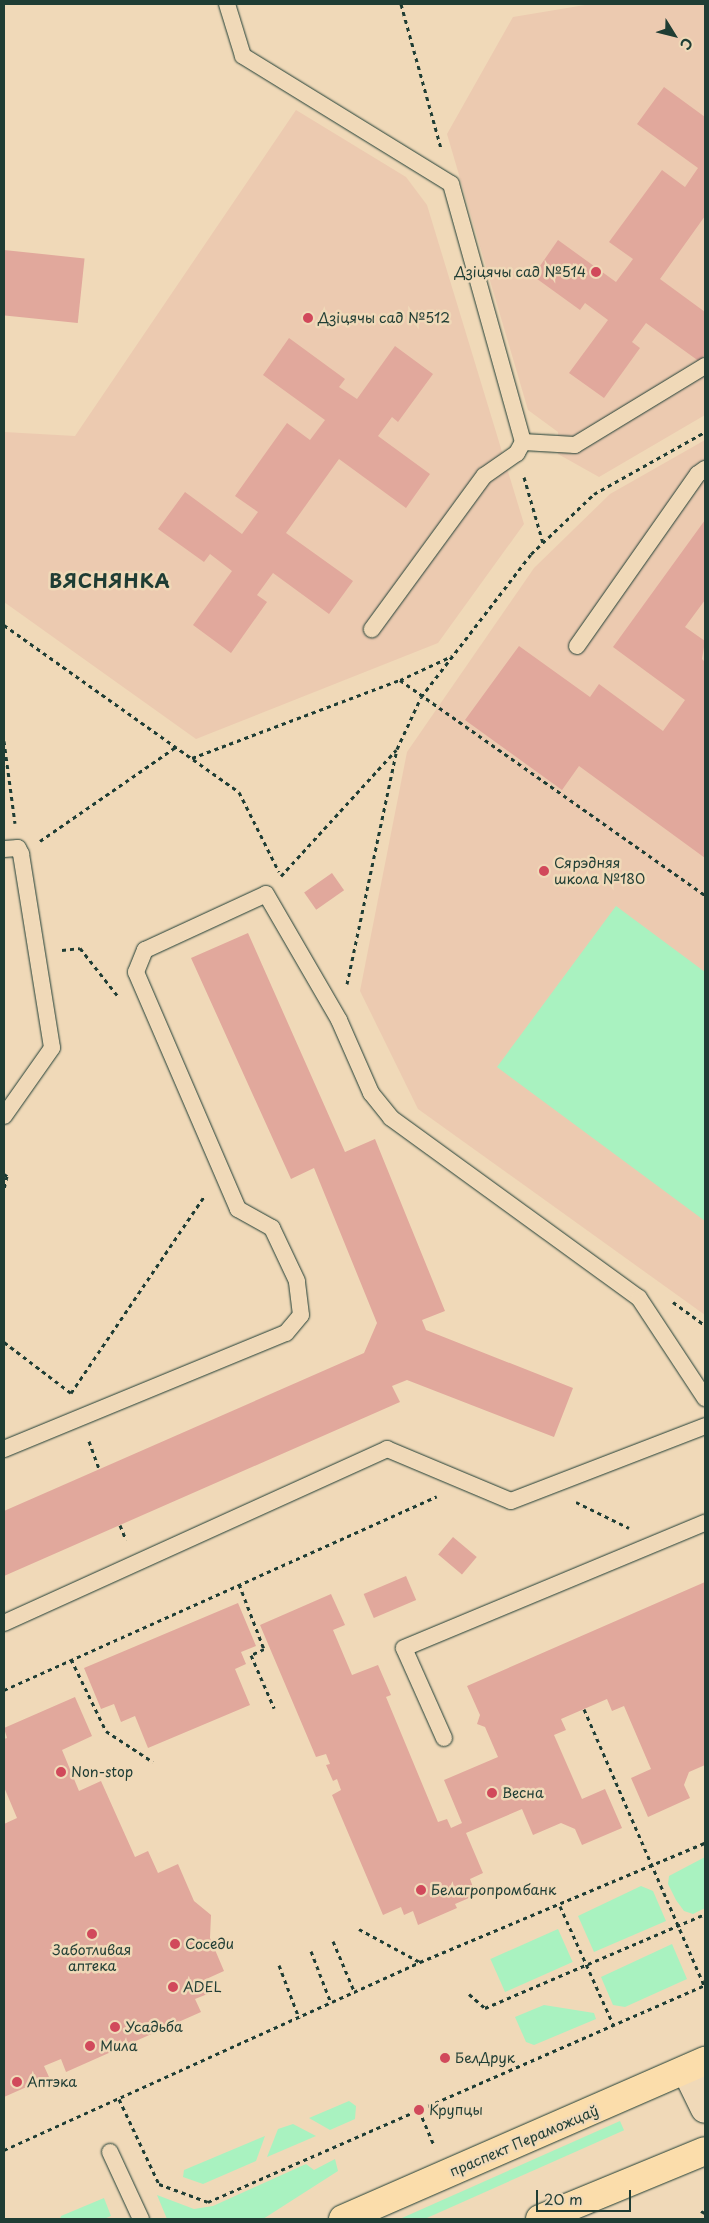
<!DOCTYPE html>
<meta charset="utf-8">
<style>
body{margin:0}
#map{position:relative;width:709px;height:2223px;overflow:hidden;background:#f0d9b8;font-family:"Playpen Sans",sans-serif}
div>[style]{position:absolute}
.built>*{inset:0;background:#eccab0}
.green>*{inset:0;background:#a9f2c0;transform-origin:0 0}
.building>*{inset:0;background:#e1a89c;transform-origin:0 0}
.path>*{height:3px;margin-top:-1.5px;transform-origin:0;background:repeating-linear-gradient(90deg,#1f3d34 0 4px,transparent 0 8px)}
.roads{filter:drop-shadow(0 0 1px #1f3d34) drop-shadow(0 0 1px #1f3d34)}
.lane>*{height:16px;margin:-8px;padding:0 8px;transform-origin:8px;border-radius:8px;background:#f0d9b8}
.street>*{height:28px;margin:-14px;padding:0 14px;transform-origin:14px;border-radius:14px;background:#f0d9b8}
.primary>*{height:28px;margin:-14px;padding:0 14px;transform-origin:14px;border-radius:14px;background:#fbddab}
.dots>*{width:14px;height:14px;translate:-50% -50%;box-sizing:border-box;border:2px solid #f0d9b8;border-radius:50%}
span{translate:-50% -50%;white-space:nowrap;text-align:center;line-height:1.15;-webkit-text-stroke:5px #f0d9b8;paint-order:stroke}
.poi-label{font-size:14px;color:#1f3d34}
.right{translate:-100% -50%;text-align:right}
.left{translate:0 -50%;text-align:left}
.street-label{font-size:14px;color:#1f3d34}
.district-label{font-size:19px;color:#1f3d34;font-weight:700;letter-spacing:1px}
.frame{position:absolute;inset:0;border:5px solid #1f3d34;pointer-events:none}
.north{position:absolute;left:649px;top:10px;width:50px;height:50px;-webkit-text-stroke:4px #f0d9b8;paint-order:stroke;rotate:126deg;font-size:14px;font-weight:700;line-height:20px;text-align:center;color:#1f3d34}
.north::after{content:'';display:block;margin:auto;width:18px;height:22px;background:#1f3d34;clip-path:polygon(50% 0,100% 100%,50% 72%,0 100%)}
.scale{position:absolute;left:536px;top:2190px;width:95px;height:22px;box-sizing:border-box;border:2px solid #1f3d34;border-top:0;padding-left:6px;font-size:15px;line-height:18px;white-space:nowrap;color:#1f3d34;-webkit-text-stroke:4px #f0d9b8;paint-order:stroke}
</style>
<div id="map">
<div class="built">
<i style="clip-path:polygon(591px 4px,705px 4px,705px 415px,599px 477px,558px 454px,558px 432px,528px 410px,447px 134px,513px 17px)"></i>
<i style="clip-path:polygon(296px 110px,406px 177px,427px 205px,524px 524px,438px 643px,196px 739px,4px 602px,4px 432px,75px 436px)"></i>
<i style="clip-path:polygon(705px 440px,705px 1315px,418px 1109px,360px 991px,407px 752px,534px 568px,610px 494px)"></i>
</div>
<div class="green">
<i style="clip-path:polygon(616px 906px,705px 972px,705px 1221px,497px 1067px)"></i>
<i style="clip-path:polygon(705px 1857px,705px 1908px,693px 1914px,684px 1911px,676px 1900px,668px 1884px,669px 1876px)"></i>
<i style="clip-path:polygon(641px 1886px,653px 1891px,666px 1921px,594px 1952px,578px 1916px)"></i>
<i style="left:558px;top:1929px;width:36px;height:74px;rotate:66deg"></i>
<i style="clip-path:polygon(672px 1944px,687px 1979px,625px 2007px,613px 2005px,601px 1977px)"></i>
<i style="clip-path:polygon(544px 2005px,594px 2013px,596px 2019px,534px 2045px,526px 2042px,515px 2017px)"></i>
<i style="clip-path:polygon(349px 2101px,356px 2106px,355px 2119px,330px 2130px,309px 2118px)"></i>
<i style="left:620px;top:2121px;width:10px;height:243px;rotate:66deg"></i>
<i style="clip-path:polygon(293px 2124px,316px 2136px,267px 2157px,278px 2129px)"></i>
<i style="clip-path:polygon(265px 2136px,256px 2161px,203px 2184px,183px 2177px,184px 2170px)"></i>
<i style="clip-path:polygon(335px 2159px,338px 2171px,263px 2219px,167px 2219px,157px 2195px,194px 2209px,213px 2206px,306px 2164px,314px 2170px)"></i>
<i style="clip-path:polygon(104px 2198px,111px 2216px,104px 2219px,60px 2219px,61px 2216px)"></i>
</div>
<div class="building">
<i style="clip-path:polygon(664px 87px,705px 117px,705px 216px,660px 279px,705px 312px,705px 354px,700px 362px,646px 323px,632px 342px,640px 348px,604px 398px,569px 373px,608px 320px,585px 303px,580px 310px,533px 276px,558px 240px,616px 282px,633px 259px,609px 242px,662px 170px,685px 187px,698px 168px,637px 124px)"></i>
<i style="left:4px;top:250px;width:81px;height:65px;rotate:6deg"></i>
<i style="clip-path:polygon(289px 338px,345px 379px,339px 387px,357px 399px,395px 346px,433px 374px,398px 422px,392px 417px,378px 436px,430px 474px,406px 508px,339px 459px,286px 533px,353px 581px,329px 614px,273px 573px,257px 595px,267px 602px,231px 653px,193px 625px,232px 571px,210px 554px,204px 562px,158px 529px,185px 492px,242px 534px,258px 512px,235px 496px,287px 423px,310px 440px,325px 420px,263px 375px)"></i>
<i style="clip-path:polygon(705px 520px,705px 600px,685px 627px,705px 641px,702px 659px,705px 662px,705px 858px,579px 766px,562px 790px,465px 720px,519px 646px,590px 697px,599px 684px,663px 731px,685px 700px,613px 647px)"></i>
<i style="left:332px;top:873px;width:21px;height:34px;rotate:55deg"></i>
<i style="clip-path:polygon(248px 933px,345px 1152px,375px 1139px,445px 1311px,422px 1320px,426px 1330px,573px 1388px,554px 1437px,407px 1380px,392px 1386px,400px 1402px,4px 1576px,4px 1511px,364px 1353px,377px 1323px,314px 1168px,291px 1179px,191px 958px)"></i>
<i style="left:453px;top:1537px;width:31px;height:23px;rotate:40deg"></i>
<i style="left:406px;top:1576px;width:26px;height:46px;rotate:67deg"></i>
<i style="clip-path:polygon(705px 1582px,705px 1765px,689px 1772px,684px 1785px,690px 1798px,648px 1817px,631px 1778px,651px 1769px,624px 1706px,612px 1711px,607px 1699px,561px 1719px,566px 1730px,554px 1735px,582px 1799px,605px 1789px,622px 1828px,582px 1845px,575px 1829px,561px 1823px,533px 1835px,522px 1809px,466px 1833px,483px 1873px,470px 1879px,476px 1895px,455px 1904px,457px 1908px,418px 1925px,413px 1911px,404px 1915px,401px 1907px,383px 1915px,332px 1795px,341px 1790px,337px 1779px,333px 1781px,326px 1765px,330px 1764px,326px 1754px,316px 1757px,260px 1625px,331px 1594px,345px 1625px,333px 1630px,352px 1675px,378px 1665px,391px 1695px,386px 1697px,438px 1822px,447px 1819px,451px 1828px,462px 1823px,444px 1780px,498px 1757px,485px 1727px,477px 1724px,480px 1715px,467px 1686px)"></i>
<i style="clip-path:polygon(238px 1603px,256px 1646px,241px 1652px,246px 1664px,235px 1669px,250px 1705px,148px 1748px,135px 1716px,121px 1722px,114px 1704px,101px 1709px,84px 1668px)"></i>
<i style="clip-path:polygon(75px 1697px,92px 1736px,62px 1750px,79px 1791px,101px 1781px,135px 1857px,148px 1851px,158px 1873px,178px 1864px,194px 1901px,211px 1915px,210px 1938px,224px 1971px,204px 1980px,210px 1993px,195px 1999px,201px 2012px,66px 2072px,61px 2059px,44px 2066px,49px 2077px,4px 2097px,4px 1824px,17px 1818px,4px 1787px,4px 1739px,7px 1738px,4px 1728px)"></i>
</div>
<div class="path">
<i style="left:401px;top:4px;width:149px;rotate:74.5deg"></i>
<i style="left:524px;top:477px;width:69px;rotate:73.9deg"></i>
<i style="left:4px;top:625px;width:288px;rotate:35.4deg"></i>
<i style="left:239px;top:792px;width:89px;rotate:63.4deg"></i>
<i style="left:400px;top:680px;width:373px;rotate:35.2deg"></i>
<i style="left:4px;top:741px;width:83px;rotate:82.4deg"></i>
<i style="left:192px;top:758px;width:222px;rotate:-20.6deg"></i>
<i style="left:400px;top:680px;width:57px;rotate:-24.8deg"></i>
<i style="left:40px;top:841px;width:165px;rotate:-34.7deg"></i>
<i style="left:281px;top:876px;width:171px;rotate:-47.6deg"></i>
<i style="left:62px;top:950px;width:18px;rotate:-6deg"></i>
<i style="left:80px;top:948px;width:60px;rotate:51.8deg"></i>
<i style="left:347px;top:984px;width:240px;rotate:-78deg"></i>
<i style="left:397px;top:749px;width:57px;rotate:-65.2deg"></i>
<i style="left:421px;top:697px;width:180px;rotate:-52.4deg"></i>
<i style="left:531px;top:554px;width:87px;rotate:-43.6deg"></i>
<i style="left:594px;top:494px;width:127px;rotate:-29.2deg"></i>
<i style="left:4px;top:1174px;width:4px;rotate:34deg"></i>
<i style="left:7px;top:1176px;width:13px;rotate:103deg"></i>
<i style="left:673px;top:1302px;width:39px;rotate:36deg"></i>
<i style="left:4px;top:1342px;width:84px;rotate:37.3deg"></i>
<i style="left:71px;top:1393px;width:239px;rotate:-55.9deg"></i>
<i style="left:89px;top:1441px;width:30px;rotate:70deg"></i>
<i style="left:576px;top:1502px;width:59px;rotate:26.1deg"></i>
<i style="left:120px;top:1525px;width:16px;rotate:68deg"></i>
<i style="left:239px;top:1584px;width:70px;rotate:69deg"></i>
<i style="left:264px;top:1649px;width:14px;rotate:155deg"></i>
<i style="left:251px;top:1655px;width:58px;rotate:66.5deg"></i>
<i style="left:71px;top:1659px;width:80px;rotate:64.1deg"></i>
<i style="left:106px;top:1731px;width:56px;rotate:33.4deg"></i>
<i style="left:4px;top:1690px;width:474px;rotate:-24.1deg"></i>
<i style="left:584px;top:1709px;width:301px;rotate:66.5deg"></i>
<i style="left:560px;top:1906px;width:129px;rotate:65.8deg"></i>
<i style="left:359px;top:1929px;width:69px;rotate:28.4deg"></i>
<i style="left:333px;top:1941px;width:56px;rotate:67.1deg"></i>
<i style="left:311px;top:1951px;width:56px;rotate:69deg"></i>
<i style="left:279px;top:1965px;width:57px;rotate:69.3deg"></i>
<i style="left:469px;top:1994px;width:21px;rotate:41deg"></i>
<i style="left:485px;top:2008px;width:239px;rotate:-23.1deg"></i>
<i style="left:119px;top:2099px;width:94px;rotate:64.8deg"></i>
<i style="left:159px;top:2184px;width:52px;rotate:20.2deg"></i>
<i style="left:208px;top:2202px;width:542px;rotate:-23.59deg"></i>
<i style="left:419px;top:2110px;width:39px;rotate:67deg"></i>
<i style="left:4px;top:2150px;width:457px;rotate:-24.3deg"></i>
<i style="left:420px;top:1962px;width:309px;rotate:-22.7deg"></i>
<i style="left:701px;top:2211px;width:4px;rotate:27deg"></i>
</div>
<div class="roads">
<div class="lane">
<i style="left:227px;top:4px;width:54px;rotate:72.9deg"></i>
<i style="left:243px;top:56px;width:244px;rotate:31.6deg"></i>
<i style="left:451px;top:184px;width:268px;rotate:74.4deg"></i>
<i style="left:523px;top:442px;width:13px;rotate:119deg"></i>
<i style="left:517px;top:453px;width:40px;rotate:145.1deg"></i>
<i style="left:484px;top:476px;width:190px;rotate:126.2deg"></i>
<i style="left:523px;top:442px;width:52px;rotate:3.3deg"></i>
<i style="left:575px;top:445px;width:152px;rotate:-31.3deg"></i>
<i style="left:577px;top:646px;width:210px;rotate:-54.9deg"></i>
<i style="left:698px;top:474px;width:9px;rotate:-36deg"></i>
<i style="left:4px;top:849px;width:14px;rotate:-4deg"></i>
<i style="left:18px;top:848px;width:7px;rotate:63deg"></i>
<i style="left:21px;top:854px;width:196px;rotate:80.9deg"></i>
<i style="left:52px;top:1048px;width:83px;rotate:125.2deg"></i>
<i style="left:4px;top:1449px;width:305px;rotate:-22.4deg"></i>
<i style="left:286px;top:1333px;width:23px;rotate:-50deg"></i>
<i style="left:301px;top:1315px;width:34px;rotate:-97deg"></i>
<i style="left:297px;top:1281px;width:59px;rotate:-115.3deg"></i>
<i style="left:272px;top:1228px;width:39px;rotate:-151deg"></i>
<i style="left:238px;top:1209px;width:258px;rotate:-113.3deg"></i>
<i style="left:136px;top:972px;width:24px;rotate:-68deg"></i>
<i style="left:145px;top:950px;width:133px;rotate:-24.8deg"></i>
<i style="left:266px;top:894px;width:146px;rotate:59.9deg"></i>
<i style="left:339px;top:1020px;width:80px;rotate:66.3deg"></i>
<i style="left:371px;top:1093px;width:32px;rotate:51deg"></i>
<i style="left:391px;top:1118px;width:306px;rotate:36deg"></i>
<i style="left:639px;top:1298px;width:120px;rotate:56.6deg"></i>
<i style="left:4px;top:1623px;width:421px;rotate:-24.4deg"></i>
<i style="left:387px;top:1449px;width:134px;rotate:22.8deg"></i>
<i style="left:511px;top:1501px;width:208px;rotate:-21.1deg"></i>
<i style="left:444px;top:1738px;width:98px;rotate:-114deg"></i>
<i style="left:404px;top:1648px;width:326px;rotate:-22.6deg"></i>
<i style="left:110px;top:2152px;width:74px;rotate:65.2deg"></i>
</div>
<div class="street">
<i style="left:686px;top:2070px;width:43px;rotate:64deg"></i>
</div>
<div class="primary">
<i style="left:343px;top:2219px;width:395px;rotate:-23.6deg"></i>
<i style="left:540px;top:2219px;width:178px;rotate:-22.4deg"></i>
</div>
</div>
<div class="dots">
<i style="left:596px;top:272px;background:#d1495b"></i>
<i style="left:308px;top:318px;background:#d1495b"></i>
<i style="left:544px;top:871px;background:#d1495b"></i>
<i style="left:61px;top:1772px;background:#d1495b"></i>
<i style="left:492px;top:1793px;background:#d1495b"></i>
<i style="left:421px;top:1890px;background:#d1495b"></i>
<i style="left:92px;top:1934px;background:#d1495b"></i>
<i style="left:175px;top:1944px;background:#d1495b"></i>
<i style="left:173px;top:1987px;background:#d1495b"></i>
<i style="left:115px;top:2027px;background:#d1495b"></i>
<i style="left:90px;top:2046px;background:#d1495b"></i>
<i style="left:445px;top:2058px;background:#d1495b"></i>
<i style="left:17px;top:2082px;background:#d1495b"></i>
<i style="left:419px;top:2110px;background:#d1495b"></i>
</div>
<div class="poi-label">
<span class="right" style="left:586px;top:272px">Дзіцячы сад №514</span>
<span class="left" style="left:318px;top:318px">Дзіцячы сад №512</span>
<span class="left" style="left:554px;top:871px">Сярэдняя<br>школа №180</span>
<span class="left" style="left:71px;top:1772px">Non-stop</span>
<span class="left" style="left:502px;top:1793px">Весна</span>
<span class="left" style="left:431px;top:1890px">Белагропромбанк</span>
<span class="left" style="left:185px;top:1944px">Соседи</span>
<span style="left:92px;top:1958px">Заботливая<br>аптека</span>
<span class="left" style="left:183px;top:1987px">ADEL</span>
<span class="left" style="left:125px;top:2027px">Усадьба</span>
<span class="left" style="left:100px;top:2046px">Мила</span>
<span class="left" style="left:455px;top:2058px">БелДрук</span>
<span class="left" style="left:27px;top:2082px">Аптэка</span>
<span class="left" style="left:429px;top:2110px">Крупцы</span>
</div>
<div class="street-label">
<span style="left:524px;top:2141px;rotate:-23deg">праспект Пераможцаў</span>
</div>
<div class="district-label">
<span style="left:110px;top:581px">ВЯСНЯНКА</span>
</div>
<div class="frame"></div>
<div class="north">С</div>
<div class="scale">20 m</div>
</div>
